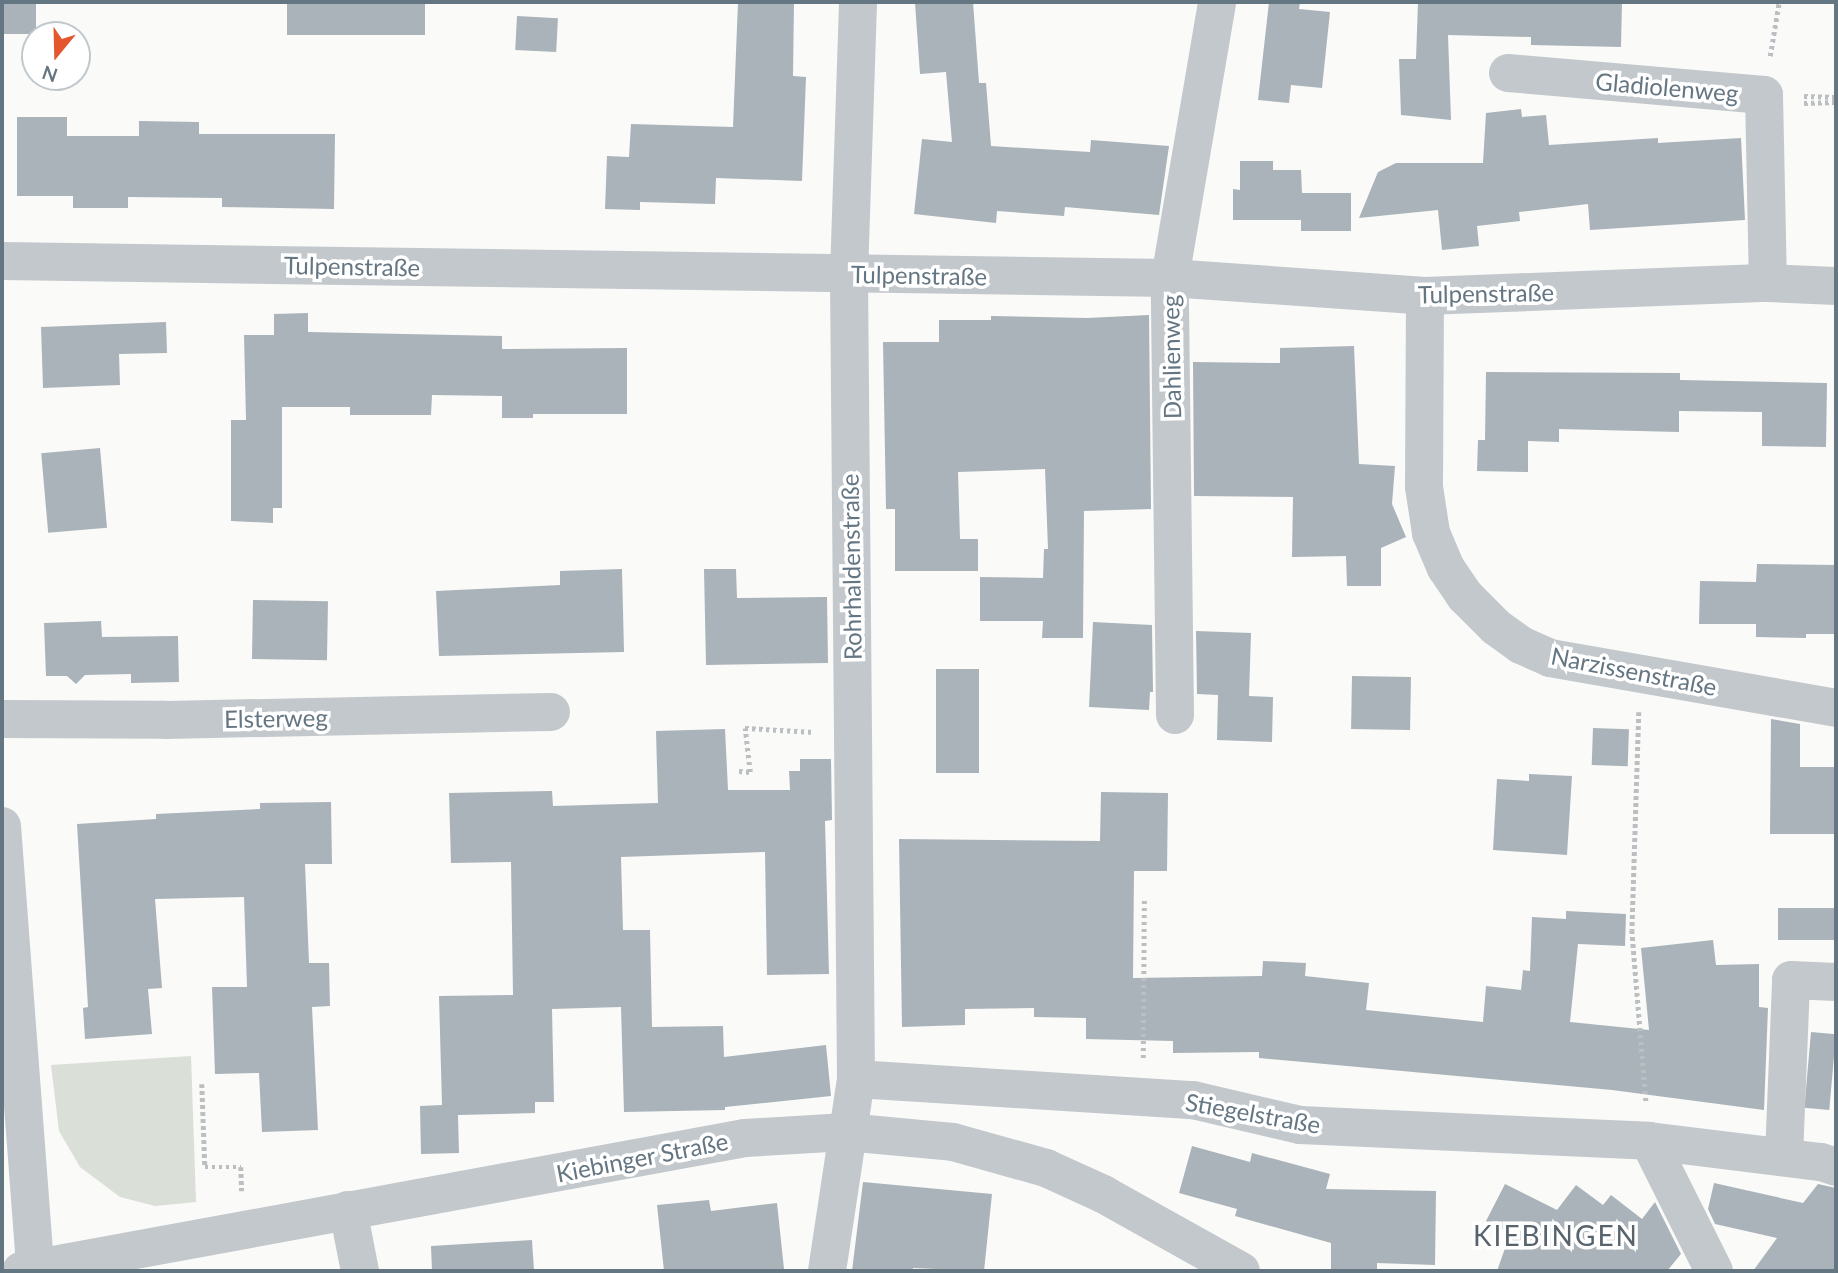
<!DOCTYPE html>
<meta charset="utf-8">
<style>
body{margin:0}
#map{position:relative;width:1838px;height:1273px;overflow:hidden;background:#fafaf8;font-family:Lato,sans-serif}
div>[style]{position:absolute}
.green>*{inset:0;background:#dadfd7}
.building>*{inset:0;background:#aab3b9;transform-origin:0 0}
.path>*{height:4.5px;margin-top:-2.25px;transform-origin:0;background:repeating-linear-gradient(90deg,#bbbfc2 0 3.5px,transparent 0 7px)}
.minor>*{height:38px;margin:-19px;padding:0 19px;transform-origin:19px;border-radius:19px;background:#c3c8cc}
span{translate:-50% -50%;white-space:nowrap;text-align:center;line-height:1.15;-webkit-text-stroke:7px #fff;paint-order:stroke}
.street-label{font-size:24px;color:#657683}
.quarter-label{font-size:28px;color:#57646e;letter-spacing:2px}
.frame{position:absolute;inset:0;border:4px solid #657683;pointer-events:none}
.north{position:absolute;left:21px;top:21px;width:70px;height:70px;box-sizing:border-box;background:#fff;border:2px solid #c1c8cd;border-radius:50%;rotate:199deg;font-size:19px;font-weight:700;line-height:28px;text-align:center;color:#657683}
.north::after{content:'';display:block;margin:auto;width:24px;height:32px;background:#e4572e;clip-path:polygon(50% 0,100% 100%,50% 72%,0 100%)}
</style>
<div id="map">
<div class="green">
<i style="clip-path:polygon(191px 1056px,196px 1202px,155px 1206px,120px 1197px,80px 1167px,59px 1131px,51px 1065px)"></i>
</div>
<div class="building">
<i style="left:2px;top:2px;width:34px;height:32px"></i>
<i style="left:287px;top:2px;width:138px;height:33px"></i>
<i style="clip-path:polygon(738px 2px,794px 2px,793px 76px,806px 77px,802px 181px,716px 178px,715px 204px,640px 202px,640px 210px,605px 209px,607px 156px,629px 157px,631px 124px,733px 127px)"></i>
<i style="clip-path:polygon(973px 2px,979px 83px,986px 83px,991px 146px,1090px 152px,1091px 140px,1169px 146px,1159px 215px,1065px 207px,1064px 216px,997px 211px,996px 223px,914px 214px,922px 139px,952px 142px,946px 72px,920px 74px,915px 3px)"></i>
<i style="clip-path:polygon(1269px 2px,1300px 2px,1299px 9px,1330px 12px,1322px 88px,1291px 85px,1289px 103px,1258px 100px)"></i>
<i style="clip-path:polygon(1418px 2px,1622px 2px,1621px 47px,1531px 45px,1531px 37px,1448px 35px,1451px 120px,1401px 115px,1399px 59px,1416px 59px)"></i>
<i style="left:517px;top:16px;width:41px;height:34px;rotate:3deg"></i>
<i style="clip-path:polygon(1521px 109px,1522px 117px,1546px 115px,1549px 145px,1658px 138px,1658px 143px,1741px 138px,1745px 220px,1590px 230px,1588px 204px,1519px 212px,1520px 221px,1477px 226px,1479px 246px,1442px 250px,1438px 210px,1359px 218px,1378px 172px,1396px 163px,1483px 163px,1486px 113px)"></i>
<i style="clip-path:polygon(17px 117px,67px 117px,67px 136px,139px 136px,139px 121px,199px 122px,199px 134px,335px 134px,334px 209px,222px 207px,222px 198px,128px 197px,128px 208px,73px 208px,73px 196px,17px 196px)"></i>
<i style="clip-path:polygon(1240px 161px,1273px 161px,1273px 170px,1301px 170px,1302px 193px,1351px 193px,1351px 231px,1301px 231px,1301px 220px,1233px 220px,1233px 189px,1240px 190px)"></i>
<i style="clip-path:polygon(308px 313px,308px 332px,502px 336px,502px 349px,627px 348px,627px 414px,533px 414px,533px 418px,502px 418px,502px 396px,432px 395px,431px 415px,350px 415px,350px 407px,282px 407px,282px 508px,273px 508px,273px 523px,231px 521px,231px 420px,246px 420px,244px 335px,274px 335px,274px 314px)"></i>
<i style="clip-path:polygon(1149px 315px,1151px 509px,1084px 511px,1083px 638px,1042px 638px,1043px 621px,980px 621px,980px 577px,1043px 578px,1044px 549px,1048px 549px,1045px 469px,958px 472px,960px 539px,978px 539px,978px 571px,895px 571px,895px 509px,886px 509px,883px 342px,939px 342px,939px 320px,991px 320px,991px 316px,1087px 318px)"></i>
<i style="clip-path:polygon(166px 322px,167px 353px,119px 354px,120px 385px,43px 388px,41px 327px)"></i>
<i style="clip-path:polygon(1354px 346px,1359px 464px,1395px 466px,1392px 504px,1406px 537px,1381px 548px,1381px 586px,1347px 586px,1346px 556px,1292px 557px,1293px 497px,1194px 496px,1193px 362px,1280px 363px,1280px 348px)"></i>
<i style="clip-path:polygon(1486px 372px,1680px 373px,1680px 380px,1827px 383px,1826px 447px,1762px 446px,1762px 412px,1679px 411px,1679px 432px,1559px 429px,1559px 442px,1528px 441px,1528px 472px,1477px 471px,1478px 440px,1485px 440px)"></i>
<i style="left:100px;top:448px;width:80px;height:59px;rotate:85deg"></i>
<i style="clip-path:polygon(1757px 564px,1836px 565px,1836px 634px,1806px 634px,1806px 638px,1756px 637px,1756px 624px,1699px 624px,1700px 581px,1756px 582px)"></i>
<i style="clip-path:polygon(622px 569px,624px 652px,439px 656px,436px 591px,560px 585px,560px 571px)"></i>
<i style="clip-path:polygon(704px 569px,736px 569px,737px 598px,827px 597px,828px 663px,706px 665px)"></i>
<i style="left:253px;top:600px;width:75px;height:59px;rotate:1deg"></i>
<i style="clip-path:polygon(101px 621px,102px 637px,178px 636px,179px 682px,131px 683px,131px 674px,85px 675px,76px 684px,67px 676px,46px 676px,44px 623px)"></i>
<i style="clip-path:polygon(1093px 622px,1152px 625px,1153px 692px,1150px 692px,1149px 710px,1089px 707px)"></i>
<i style="clip-path:polygon(1196px 631px,1251px 633px,1249px 696px,1273px 697px,1272px 742px,1217px 740px,1218px 695px,1197px 694px)"></i>
<i style="left:936px;top:669px;width:43px;height:104px"></i>
<i style="left:1352px;top:676px;width:59px;height:53px;rotate:1deg"></i>
<i style="clip-path:polygon(1771px 719px,1800px 724px,1800px 767px,1836px 767px,1836px 834px,1770px 834px)"></i>
<i style="left:1593px;top:728px;width:36px;height:37px;rotate:2deg"></i>
<i style="clip-path:polygon(725px 729px,728px 790px,790px 790px,789px 771px,800px 771px,800px 759px,831px 759px,832px 820px,825px 821px,829px 974px,767px 975px,765px 852px,621px 857px,623px 930px,650px 930px,652px 1027px,723px 1026px,724px 1057px,826px 1045px,831px 1096px,725px 1107px,725px 1110px,624px 1112px,621px 1007px,552px 1009px,554px 1102px,535px 1102px,535px 1113px,458px 1115px,459px 1153px,421px 1154px,420px 1106px,442px 1105px,439px 996px,513px 995px,511px 862px,451px 863px,449px 793px,552px 791px,553px 806px,658px 803px,656px 731px)"></i>
<i style="clip-path:polygon(1529px 774px,1572px 776px,1567px 855px,1493px 850px,1497px 779px,1529px 781px)"></i>
<i style="clip-path:polygon(1101px 792px,1168px 793px,1167px 871px,1134px 871px,1133px 978px,1262px 976px,1263px 961px,1306px 963px,1305px 976px,1369px 983px,1366px 1010px,1483px 1022px,1486px 986px,1521px 990px,1523px 970px,1530px 971px,1532px 917px,1566px 919px,1566px 911px,1626px 914px,1625px 946px,1578px 944px,1570px 1022px,1649px 1030px,1641px 948px,1713px 940px,1716px 965px,1759px 964px,1759px 1007px,1768px 1008px,1764px 1110px,1612px 1090px,1259px 1058px,1259px 1052px,1173px 1053px,1173px 1041px,1086px 1039px,1086px 1018px,1034px 1017px,1034px 1008px,965px 1009px,965px 1025px,902px 1027px,899px 839px,1100px 841px)"></i>
<i style="clip-path:polygon(331px 802px,332px 864px,305px 864px,309px 963px,329px 963px,330px 1006px,312px 1007px,318px 1130px,262px 1132px,259px 1073px,215px 1074px,212px 987px,247px 987px,244px 897px,155px 899px,162px 988px,148px 989px,152px 1034px,85px 1039px,83px 1008px,88px 1007px,77px 824px,156px 819px,156px 814px,260px 809px,260px 803px)"></i>
<i style="left:1836px;top:908px;width:32px;height:58px;rotate:90deg"></i>
<i style="left:1811px;top:1032px;width:25px;height:76px;rotate:5deg"></i>
<i style="clip-path:polygon(1192px 1146px,1250px 1162px,1252px 1153px,1330px 1174px,1326px 1189px,1436px 1191px,1435px 1265px,1377px 1263px,1377px 1271px,1331px 1271px,1331px 1243px,1235px 1216px,1237px 1209px,1179px 1193px)"></i>
<i style="clip-path:polygon(863px 1182px,992px 1194px,984px 1271px,913px 1268px,912px 1271px,852px 1271px)"></i>
<i style="clip-path:polygon(1714px 1183px,1803px 1203px,1818px 1184px,1836px 1188px,1836px 1271px,1753px 1271px,1777px 1238px,1715px 1224px,1708px 1209px)"></i>
<i style="clip-path:polygon(1505px 1184px,1557px 1210px,1576px 1185px,1603px 1205px,1611px 1195px,1642px 1219px,1655px 1202px,1681px 1254px,1667px 1271px,1497px 1271px,1510px 1234px,1486px 1221px)"></i>
<i style="clip-path:polygon(709px 1200px,711px 1211px,777px 1203px,784px 1269px,664px 1271px,657px 1205px)"></i>
<i style="clip-path:polygon(532px 1240px,534px 1271px,432px 1271px,431px 1246px)"></i>
</div>
<div class="path">
<i style="left:1770px;top:56px;width:55px;rotate:-80.5deg"></i>
<i style="left:1804px;top:96px;width:32px;rotate:2deg"></i>
<i style="left:1804px;top:103px;width:32px;rotate:-2deg"></i>
<i style="left:1639px;top:712px;width:218px;rotate:91.8deg"></i>
<i style="left:1632px;top:930px;width:173px;rotate:85.3deg"></i>
<i style="left:739px;top:771px;width:11px;rotate:5deg"></i>
<i style="left:750px;top:772px;width:44px;rotate:-96.5deg"></i>
<i style="left:745px;top:728px;width:69px;rotate:3.3deg"></i>
<i style="left:1143px;top:1058px;width:159px;rotate:-89.6deg"></i>
<i style="left:202px;top:1084px;width:83px;rotate:87.9deg"></i>
<i style="left:205px;top:1167px;width:36px"></i>
<i style="left:241px;top:1167px;width:24px;rotate:88deg"></i>
</div>
<div class="minor">
<i style="left:1508px;top:73px;width:257px;rotate:4.9deg"></i>
<i style="left:1764px;top:95px;width:188px;rotate:88.8deg"></i>
<i style="left:2px;top:261px;width:1168px;rotate:0.83deg"></i>
<i style="left:1170px;top:278px;width:256px;rotate:4deg"></i>
<i style="left:1425px;top:296px;width:343px;rotate:-2.2deg"></i>
<i style="left:1768px;top:283px;width:68px;rotate:2.5deg"></i>
<i style="left:1425px;top:296px;width:191px;rotate:90.3deg"></i>
<i style="left:1424px;top:487px;width:47px;rotate:81.3deg"></i>
<i style="left:1431px;top:533px;width:38px;rotate:67deg"></i>
<i style="left:1446px;top:568px;width:34px;rotate:56deg"></i>
<i style="left:1465px;top:596px;width:44px;rotate:45deg"></i>
<i style="left:1496px;top:627px;width:31px;rotate:36deg"></i>
<i style="left:1521px;top:645px;width:32px;rotate:24deg"></i>
<i style="left:1550px;top:658px;width:290px;rotate:9.9deg"></i>
<i style="left:1175px;top:715px;width:437px;rotate:-90.7deg"></i>
<i style="left:1170px;top:278px;width:280px;rotate:-80.3deg"></i>
<i style="left:2px;top:719px;width:164px;rotate:0.3deg"></i>
<i style="left:166px;top:720px;width:385px;rotate:-1.2deg"></i>
<i style="left:2px;top:826px;width:444px;rotate:85.7deg"></i>
<i style="left:856px;top:1079px;width:338px;rotate:3.6deg"></i>
<i style="left:1193px;top:1100px;width:110px;rotate:13.2deg"></i>
<i style="left:1300px;top:1125px;width:349px;rotate:2.6deg"></i>
<i style="left:1649px;top:1141px;width:173px;rotate:7deg"></i>
<i style="left:1821px;top:1162px;width:16px;rotate:18deg"></i>
<i style="left:1649px;top:1141px;width:145px;rotate:63.4deg"></i>
<i style="left:1784px;top:1157px;width:177px;rotate:-87.7deg"></i>
<i style="left:1791px;top:980px;width:45px;rotate:2.5deg"></i>
<i style="left:348px;top:1210px;width:62px;rotate:78.9deg"></i>
<i style="left:21px;top:1271px;width:736px;rotate:-10.41deg"></i>
<i style="left:745px;top:1138px;width:101px;rotate:-3.4deg"></i>
<i style="left:846px;top:1132px;width:107px;rotate:5.3deg"></i>
<i style="left:953px;top:1142px;width:97px;rotate:15.6deg"></i>
<i style="left:1046px;top:1168px;width:63px;rotate:24.5deg"></i>
<i style="left:1103px;top:1194px;width:158px;rotate:29.2deg"></i>
<i style="left:827px;top:1271px;width:194px;rotate:-81.4deg"></i>
<i style="left:856px;top:1079px;width:804px;rotate:-90.5deg"></i>
<i style="left:849px;top:275px;width:273px;rotate:-88.1deg"></i>
</div>
<div class="street-label">
<span style="left:1667px;top:87px;rotate:5deg">Gladiolenweg</span>
<span style="left:352px;top:266px;rotate:1deg">Tulpenstraße</span>
<span style="left:919px;top:275px;rotate:1deg">Tulpenstraße</span>
<span style="left:1486px;top:293px;rotate:-1deg">Tulpenstraße</span>
<span style="left:1171px;top:357px;rotate:-91deg">Dahlienweg</span>
<span style="left:851px;top:567px;rotate:-91deg">Rohrhaldenstraße</span>
<span style="left:1634px;top:671px;rotate:11deg">Narzissenstraße</span>
<span style="left:276px;top:718px;rotate:-1deg">Elsterweg</span>
<span style="left:1253px;top:1113px;rotate:10deg">Stiegelstraße</span>
<span style="left:642px;top:1157px;rotate:-11deg">Kiebinger Straße</span>
</div>
<div class="quarter-label">
<span style="left:1556px;top:1235px">KIEBINGEN</span>
</div>
<div class="frame"></div>
<div class="north">N</div>
</div>
